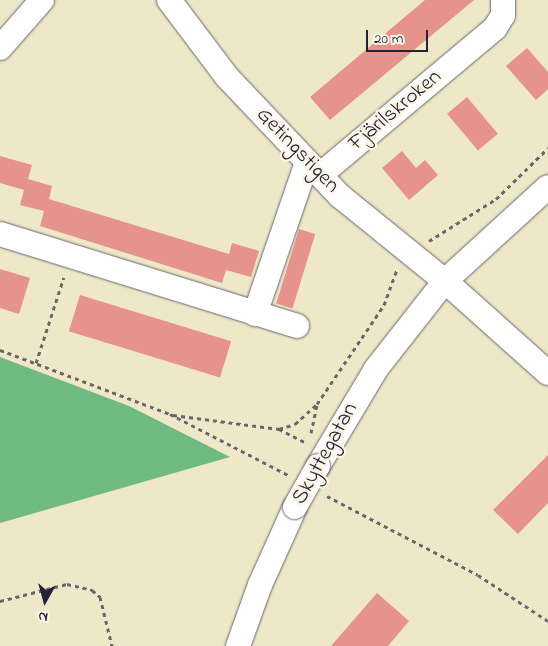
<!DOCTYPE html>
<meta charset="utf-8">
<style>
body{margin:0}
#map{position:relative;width:548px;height:646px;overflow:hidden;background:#eee7c8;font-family:"Indie Flower",sans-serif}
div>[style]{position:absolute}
.forest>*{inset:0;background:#6fba81}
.building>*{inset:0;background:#e5938b;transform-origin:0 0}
.path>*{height:3px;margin-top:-1.5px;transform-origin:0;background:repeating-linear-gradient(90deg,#69676c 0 4px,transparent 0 8px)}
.roads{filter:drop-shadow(0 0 1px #69676c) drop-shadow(0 0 1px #69676c)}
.minor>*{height:24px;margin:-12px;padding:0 12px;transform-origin:12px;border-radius:12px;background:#fff}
.bridges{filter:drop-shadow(0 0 1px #69676c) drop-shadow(0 0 1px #69676c)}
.minor-bridge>*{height:24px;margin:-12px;padding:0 12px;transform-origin:12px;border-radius:12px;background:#fff}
span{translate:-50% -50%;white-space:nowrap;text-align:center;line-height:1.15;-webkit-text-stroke:4.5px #fcf5e5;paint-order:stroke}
.street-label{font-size:22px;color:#22223b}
.north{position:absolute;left:20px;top:576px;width:50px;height:50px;-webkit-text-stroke:4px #fcf5e5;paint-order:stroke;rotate:187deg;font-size:14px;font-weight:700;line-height:20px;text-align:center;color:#22223b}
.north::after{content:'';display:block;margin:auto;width:18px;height:22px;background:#22223b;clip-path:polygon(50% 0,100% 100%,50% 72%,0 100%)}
.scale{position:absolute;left:366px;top:30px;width:62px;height:22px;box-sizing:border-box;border:2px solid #22223b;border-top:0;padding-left:6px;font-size:15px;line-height:18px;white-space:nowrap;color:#22223b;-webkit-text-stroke:4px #fcf5e5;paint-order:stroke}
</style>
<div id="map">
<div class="forest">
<i style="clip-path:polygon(0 357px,129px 406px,230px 457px,0 523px)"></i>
</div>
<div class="building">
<i style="clip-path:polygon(425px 0,474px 0,330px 120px,310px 97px)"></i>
<i style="clip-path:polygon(527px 48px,548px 72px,548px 89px,536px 100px,506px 66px)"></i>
<i style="left:467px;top:97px;width:48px;height:26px;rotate:50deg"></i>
<i style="clip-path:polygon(402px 151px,416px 168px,425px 160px,438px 175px,409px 200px,382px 168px)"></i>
<i style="clip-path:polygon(0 156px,32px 165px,28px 179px,52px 186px,49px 199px,229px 254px,232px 243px,259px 251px,251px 277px,226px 270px,222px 283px,40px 226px,44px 211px,20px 205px,24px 190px,0 183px)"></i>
<i style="left:299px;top:229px;width:17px;height:78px;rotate:17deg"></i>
<i style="clip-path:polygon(0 269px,30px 278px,19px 314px,0 308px)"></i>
<i style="left:80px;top:295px;width:158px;height:38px;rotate:17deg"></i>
<i style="clip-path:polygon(548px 455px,548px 503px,518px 534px,493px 510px)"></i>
<i style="clip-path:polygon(377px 593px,409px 621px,388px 646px,331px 646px)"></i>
</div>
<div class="path">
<i style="left:429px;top:241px;width:79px;rotate:-32.1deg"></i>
<i style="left:496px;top:199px;width:73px;rotate:-44.4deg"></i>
<i style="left:0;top:350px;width:182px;rotate:20.6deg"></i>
<i style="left:170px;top:414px;width:133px;rotate:27.3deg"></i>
<i style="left:36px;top:363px;width:90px;rotate:-72deg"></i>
<i style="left:173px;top:415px;width:107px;rotate:7.5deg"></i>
<i style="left:279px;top:429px;width:31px;rotate:27deg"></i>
<i style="left:279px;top:429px;width:17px;rotate:-17deg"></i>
<i style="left:295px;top:424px;width:30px;rotate:-42deg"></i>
<i style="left:317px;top:404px;width:120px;rotate:-55.9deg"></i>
<i style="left:384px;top:305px;width:38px;rotate:-70deg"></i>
<i style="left:311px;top:433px;width:29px;rotate:-78deg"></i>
<i style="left:327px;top:496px;width:170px;rotate:27.6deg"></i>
<i style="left:478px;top:575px;width:84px;rotate:33.3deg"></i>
<i style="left:0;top:601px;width:69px;rotate:-14.2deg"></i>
<i style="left:67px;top:584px;width:26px;rotate:13deg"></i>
<i style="left:92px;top:590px;width:11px;rotate:41deg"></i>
<i style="left:100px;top:597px;width:50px;rotate:76.2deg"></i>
</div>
<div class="roads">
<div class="minor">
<i style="left:169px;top:0;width:96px;rotate:53deg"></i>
<i style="left:227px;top:77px;width:164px;rotate:46.5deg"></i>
<i style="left:340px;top:196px;width:135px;rotate:39deg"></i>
<i style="left:445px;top:281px;width:138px;rotate:41.8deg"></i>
<i style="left:0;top:48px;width:64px;rotate:-48.8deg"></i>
<i style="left:320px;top:175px;width:229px;rotate:-40deg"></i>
<i style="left:495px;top:28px;width:15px;rotate:-58deg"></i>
<i style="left:503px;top:15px;width:15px;rotate:-90deg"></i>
<i style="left:0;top:234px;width:311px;rotate:17.2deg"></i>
<i style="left:255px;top:314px;width:161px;rotate:-71.1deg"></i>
<i style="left:318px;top:466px;width:113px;rotate:-59.1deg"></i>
<i style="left:376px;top:369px;width:112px;rotate:-51.9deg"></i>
<i style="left:445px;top:281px;width:139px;rotate:-42.4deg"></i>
<i style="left:238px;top:646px;width:65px;rotate:-70.2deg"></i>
<i style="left:260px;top:585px;width:85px;rotate:-65.8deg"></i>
</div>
</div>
<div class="bridges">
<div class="minor-bridge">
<i style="left:295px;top:507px;width:47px;rotate:-60.7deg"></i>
</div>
</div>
<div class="street-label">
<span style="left:396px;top:111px;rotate:-40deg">Fjärilskroken</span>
<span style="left:297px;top:151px;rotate:46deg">Getingstigen</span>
<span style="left:326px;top:454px;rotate:-61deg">Skyttegatan</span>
</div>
<div class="north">N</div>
<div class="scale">20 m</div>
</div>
